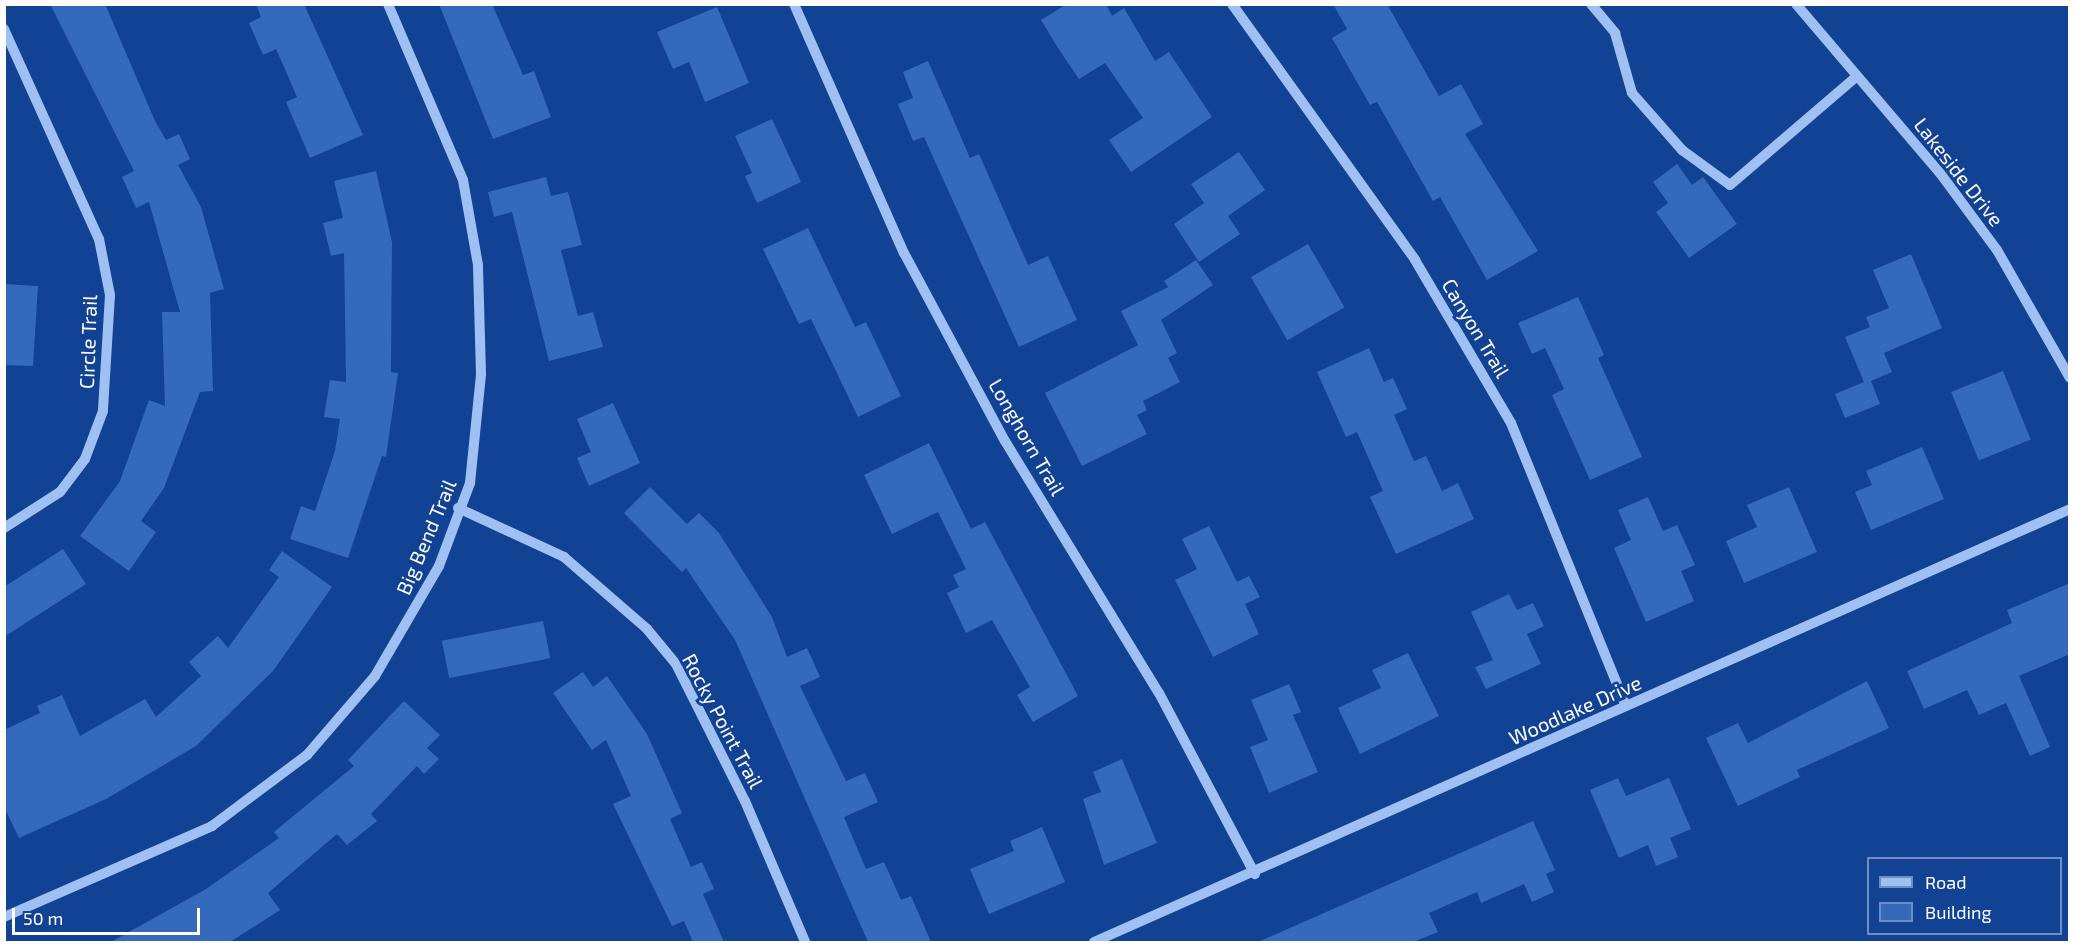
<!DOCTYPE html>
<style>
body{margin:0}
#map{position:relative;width:2074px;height:947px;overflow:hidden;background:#114294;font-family:"Exo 2",sans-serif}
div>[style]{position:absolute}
.building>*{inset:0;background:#3569bb;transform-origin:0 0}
.minor>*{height:10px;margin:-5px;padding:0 5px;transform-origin:5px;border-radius:5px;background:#9fc0f3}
span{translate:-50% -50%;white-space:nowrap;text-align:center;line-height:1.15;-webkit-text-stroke:6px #114294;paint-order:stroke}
.street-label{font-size:20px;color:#fff}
.frame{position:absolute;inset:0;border:6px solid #fff;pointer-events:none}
.legend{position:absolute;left:1867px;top:857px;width:195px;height:78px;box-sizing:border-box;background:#114294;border:2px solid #708ebf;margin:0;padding:8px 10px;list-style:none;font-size:18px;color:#fff}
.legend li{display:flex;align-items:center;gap:12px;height:30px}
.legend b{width:30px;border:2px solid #708ebf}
.scale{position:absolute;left:12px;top:908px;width:188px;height:27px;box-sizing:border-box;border:3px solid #fff;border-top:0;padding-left:8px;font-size:18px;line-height:21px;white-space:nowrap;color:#fff;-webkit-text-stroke:4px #114294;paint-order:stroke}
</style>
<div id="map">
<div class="building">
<i style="clip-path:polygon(50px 4px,105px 4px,155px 121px,166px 140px,179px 134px,190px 159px,178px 165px,201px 207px,224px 289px,210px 293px,213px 391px,200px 392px,164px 488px,141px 521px,156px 532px,129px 571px,80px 536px,120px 481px,149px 400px,165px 406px,162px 312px,180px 312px,149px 202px,136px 208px,122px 177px,134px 171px)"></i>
<i style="clip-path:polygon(256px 4px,304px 4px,363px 135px,310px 158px,286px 102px,297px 97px,276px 49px,263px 55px,249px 23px,261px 17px)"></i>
<i style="clip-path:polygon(439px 4px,492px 4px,523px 75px,534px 71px,551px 117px,493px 139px)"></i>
<i style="clip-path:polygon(1067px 4px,1106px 4px,1112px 16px,1124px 8px,1155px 61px,1169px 52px,1212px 117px,1131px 172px,1109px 140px,1143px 118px,1105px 63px,1079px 79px,1058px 48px,1041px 20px)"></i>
<i style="clip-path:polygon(1333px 4px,1387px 4px,1439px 96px,1461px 84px,1483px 124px,1465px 134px,1538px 251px,1487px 280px,1440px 197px,1433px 201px,1377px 102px,1370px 105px,1332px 38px,1347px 29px)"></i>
<i style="clip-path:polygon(717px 7px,749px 83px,705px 102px,689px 62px,673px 69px,657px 32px)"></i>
<i style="clip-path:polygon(928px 61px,970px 158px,979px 154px,1028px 265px,1048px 256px,1077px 320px,1019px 347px,924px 137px,913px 141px,898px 104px,913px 98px,903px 72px)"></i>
<i style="clip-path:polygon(772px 119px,801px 182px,757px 203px,745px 176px,752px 173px,735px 136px)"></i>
<i style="clip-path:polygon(1239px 152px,1265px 190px,1228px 216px,1240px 234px,1199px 262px,1174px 224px,1204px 203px,1191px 184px)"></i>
<i style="clip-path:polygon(1677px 164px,1692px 185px,1703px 177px,1737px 224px,1689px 258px,1656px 212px,1668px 203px,1653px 182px)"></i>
<i style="clip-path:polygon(376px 171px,392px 242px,391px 372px,398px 373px,386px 457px,382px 456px,348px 558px,290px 539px,301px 506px,315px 511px,335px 451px,340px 419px,324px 417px,330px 380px,346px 382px,344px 253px,331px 256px,323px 223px,343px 218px,334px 181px)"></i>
<i style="clip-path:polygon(546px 177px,551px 196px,568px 192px,582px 245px,561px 250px,578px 316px,593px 312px,603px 347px,549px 361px,512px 212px,494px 217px,488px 192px)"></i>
<i style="clip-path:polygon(808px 228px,855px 327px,866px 322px,901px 396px,858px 417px,811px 319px,799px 324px,763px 249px)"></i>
<i style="left:1308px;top:244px;width:73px;height:66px;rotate:60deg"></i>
<i style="clip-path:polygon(1911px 254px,1942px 328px,1884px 353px,1892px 372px,1871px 381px,1880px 404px,1845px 418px,1835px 394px,1864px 382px,1845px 337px,1870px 327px,1866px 317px,1889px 308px,1873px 270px)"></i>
<i style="clip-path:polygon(1196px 260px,1213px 285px,1161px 320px,1177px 353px,1168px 358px,1180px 382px,1143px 401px,1147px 410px,1137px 415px,1147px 434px,1082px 466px,1045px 393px,1138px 345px,1121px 311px,1168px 287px,1164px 281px)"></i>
<i style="clip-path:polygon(4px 284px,38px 286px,33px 366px,4px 365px)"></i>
<i style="clip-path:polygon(1578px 297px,1604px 355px,1598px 358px,1642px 457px,1590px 480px,1552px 395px,1564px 389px,1545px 348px,1532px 354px,1518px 323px)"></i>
<i style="clip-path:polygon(1369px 348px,1384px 382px,1393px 378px,1407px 409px,1394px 415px,1414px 461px,1426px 456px,1442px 491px,1458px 483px,1474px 519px,1396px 554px,1370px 497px,1383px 491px,1357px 432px,1346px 437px,1317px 372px)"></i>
<i style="left:2003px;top:371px;width:74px;height:56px;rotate:68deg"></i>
<i style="clip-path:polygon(613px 403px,640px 463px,589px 486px,577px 458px,591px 452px,577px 419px)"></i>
<i style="clip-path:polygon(929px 443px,971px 529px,985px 522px,1078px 696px,1033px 722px,1017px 695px,1030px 687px,992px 620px,966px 633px,947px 593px,959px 587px,953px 575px,966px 569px,938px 512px,892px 534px,864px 475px)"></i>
<i style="clip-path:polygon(1922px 447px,1944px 499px,1871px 530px,1855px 492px,1872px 485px,1866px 471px)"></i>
<i style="clip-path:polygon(650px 487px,687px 524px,699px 513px,719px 533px,772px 617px,787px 657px,807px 648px,820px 677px,800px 686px,846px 781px,865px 773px,878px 802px,844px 817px,866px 869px,884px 862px,901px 900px,911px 896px,931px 942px,868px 942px,735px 640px,686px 568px,682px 572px,624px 513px)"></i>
<i style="clip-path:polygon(1789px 487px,1817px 552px,1744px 583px,1726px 541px,1757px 527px,1747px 505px)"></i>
<i style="clip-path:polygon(1648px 497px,1663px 531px,1677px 525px,1695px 565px,1681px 571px,1694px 601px,1646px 622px,1614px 548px,1631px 540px,1618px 510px)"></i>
<i style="clip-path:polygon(1209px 526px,1237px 582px,1249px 576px,1260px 597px,1245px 604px,1259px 634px,1213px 657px,1175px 580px,1197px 569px,1182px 539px)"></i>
<i style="clip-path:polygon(63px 549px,86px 584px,4px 637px,4px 587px)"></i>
<i style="clip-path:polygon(282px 551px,332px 587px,273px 671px,196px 746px,106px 799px,19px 838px,4px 807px,4px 730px,40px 713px,37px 706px,62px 695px,80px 736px,145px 699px,156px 717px,201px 676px,189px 662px,218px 636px,228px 648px,279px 577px,269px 570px)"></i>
<i style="clip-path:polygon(2070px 583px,2070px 654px,2019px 676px,2050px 747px,2030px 756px,2006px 703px,1979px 715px,1967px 690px,1924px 709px,1907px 671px,2012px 623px,2007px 610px)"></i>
<i style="clip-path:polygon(1509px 594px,1517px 610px,1533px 603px,1544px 626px,1527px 634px,1541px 664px,1486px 689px,1475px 667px,1493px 660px,1471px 612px)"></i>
<i style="left:543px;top:621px;width:38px;height:103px;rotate:79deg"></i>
<i style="clip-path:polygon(1408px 653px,1439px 716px,1360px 754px,1338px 708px,1381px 688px,1372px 670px)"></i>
<i style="clip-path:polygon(583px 672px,593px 687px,607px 676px,647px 734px,682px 813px,670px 819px,691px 867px,702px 862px,714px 889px,703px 894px,724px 942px,693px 942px,684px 921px,672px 926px,613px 804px,631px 796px,606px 740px,592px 750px,553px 693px)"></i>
<i style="clip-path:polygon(1867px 681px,1889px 728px,1797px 770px,1800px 777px,1738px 806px,1706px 738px,1738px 723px,1748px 743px)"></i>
<i style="clip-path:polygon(1289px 684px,1301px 712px,1293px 715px,1318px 772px,1269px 793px,1250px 747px,1268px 740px,1251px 700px)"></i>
<i style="clip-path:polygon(404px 701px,440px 735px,427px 748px,439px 759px,424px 774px,417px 766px,371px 814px,377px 821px,347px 845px,337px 834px,268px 893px,280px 910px,230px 942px,111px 942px,206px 889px,279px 838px,274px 832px,354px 766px,348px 760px)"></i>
<i style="clip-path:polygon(1122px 759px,1157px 843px,1104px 865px,1083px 799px,1101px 792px,1093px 772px)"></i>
<i style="clip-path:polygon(1618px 778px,1626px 796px,1669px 778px,1691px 829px,1670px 838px,1678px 857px,1656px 866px,1648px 845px,1619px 858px,1590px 790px)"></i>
<i style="clip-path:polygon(1533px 821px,1555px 870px,1546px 874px,1554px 892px,1532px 902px,1524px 884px,1481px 903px,1477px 892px,1429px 913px,1438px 932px,1413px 942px,1258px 942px)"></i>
<i style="clip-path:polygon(1042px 827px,1065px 882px,989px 914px,970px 869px,1014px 851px,1010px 841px)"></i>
</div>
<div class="minor">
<i style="left:794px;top:4px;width:272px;rotate:66.2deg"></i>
<i style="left:904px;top:253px;width:213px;rotate:61.8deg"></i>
<i style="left:1005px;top:441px;width:295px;rotate:58.6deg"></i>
<i style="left:1159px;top:693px;width:205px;rotate:62.1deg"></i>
<i style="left:1232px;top:4px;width:315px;rotate:54.4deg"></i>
<i style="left:1415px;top:260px;width:189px;rotate:59.5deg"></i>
<i style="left:1511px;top:423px;width:305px;rotate:67.9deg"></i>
<i style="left:1591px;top:4px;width:38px;rotate:50deg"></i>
<i style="left:1615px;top:33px;width:62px;rotate:74.2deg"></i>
<i style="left:1632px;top:93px;width:76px;rotate:48.7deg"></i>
<i style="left:1682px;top:150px;width:59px;rotate:36.1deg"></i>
<i style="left:1730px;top:185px;width:167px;rotate:-40.6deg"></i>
<i style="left:1796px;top:4px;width:222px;rotate:49.6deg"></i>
<i style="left:1940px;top:173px;width:96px;rotate:53.5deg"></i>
<i style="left:1997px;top:250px;width:147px;rotate:60.3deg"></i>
<i style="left:4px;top:29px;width:230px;rotate:65.7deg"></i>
<i style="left:99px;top:239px;width:57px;rotate:78.9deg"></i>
<i style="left:110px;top:295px;width:116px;rotate:93.5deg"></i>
<i style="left:103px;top:411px;width:51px;rotate:110.6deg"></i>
<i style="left:85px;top:459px;width:41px;rotate:127.1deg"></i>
<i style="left:60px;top:492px;width:67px;rotate:147.3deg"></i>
<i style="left:458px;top:508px;width:117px;rotate:24.8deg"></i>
<i style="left:564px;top:557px;width:110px;rotate:40.9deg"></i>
<i style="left:647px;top:629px;width:45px;rotate:50.4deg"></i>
<i style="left:676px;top:664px;width:153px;rotate:63.3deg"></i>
<i style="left:745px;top:801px;width:153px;rotate:66.9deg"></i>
<i style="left:4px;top:917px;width:227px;rotate:-23.6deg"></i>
<i style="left:212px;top:826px;width:119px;rotate:-36.8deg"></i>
<i style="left:307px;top:755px;width:104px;rotate:-49.3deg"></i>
<i style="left:375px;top:676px;width:127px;rotate:-59.8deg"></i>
<i style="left:439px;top:566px;width:89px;rotate:-69.5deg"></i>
<i style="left:470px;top:483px;width:110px;rotate:-84.2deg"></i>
<i style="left:481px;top:374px;width:109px;rotate:-91.6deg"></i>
<i style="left:478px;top:265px;width:86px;rotate:-100deg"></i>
<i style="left:463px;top:180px;width:191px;rotate:-113.1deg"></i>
<i style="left:1094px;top:942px;width:1068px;rotate:-23.92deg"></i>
</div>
<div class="street-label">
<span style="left:1959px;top:172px;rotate:52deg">Lakeside Drive</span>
<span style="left:1476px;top:328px;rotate:59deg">Canyon Trail</span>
<span style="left:88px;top:342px;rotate:-88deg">Circle Trail</span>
<span style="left:1027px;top:437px;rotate:60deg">Longhorn Trail</span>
<span style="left:426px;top:537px;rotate:-67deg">Big Bend Trail</span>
<span style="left:1575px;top:710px;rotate:-24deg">Woodlake Drive</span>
<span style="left:723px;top:721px;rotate:62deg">Rocky Point Trail</span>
</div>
<div class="frame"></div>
<ul class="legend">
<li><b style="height:8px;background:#9fc0f3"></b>Road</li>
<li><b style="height:16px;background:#3569bb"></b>Building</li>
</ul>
<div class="scale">50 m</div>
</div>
